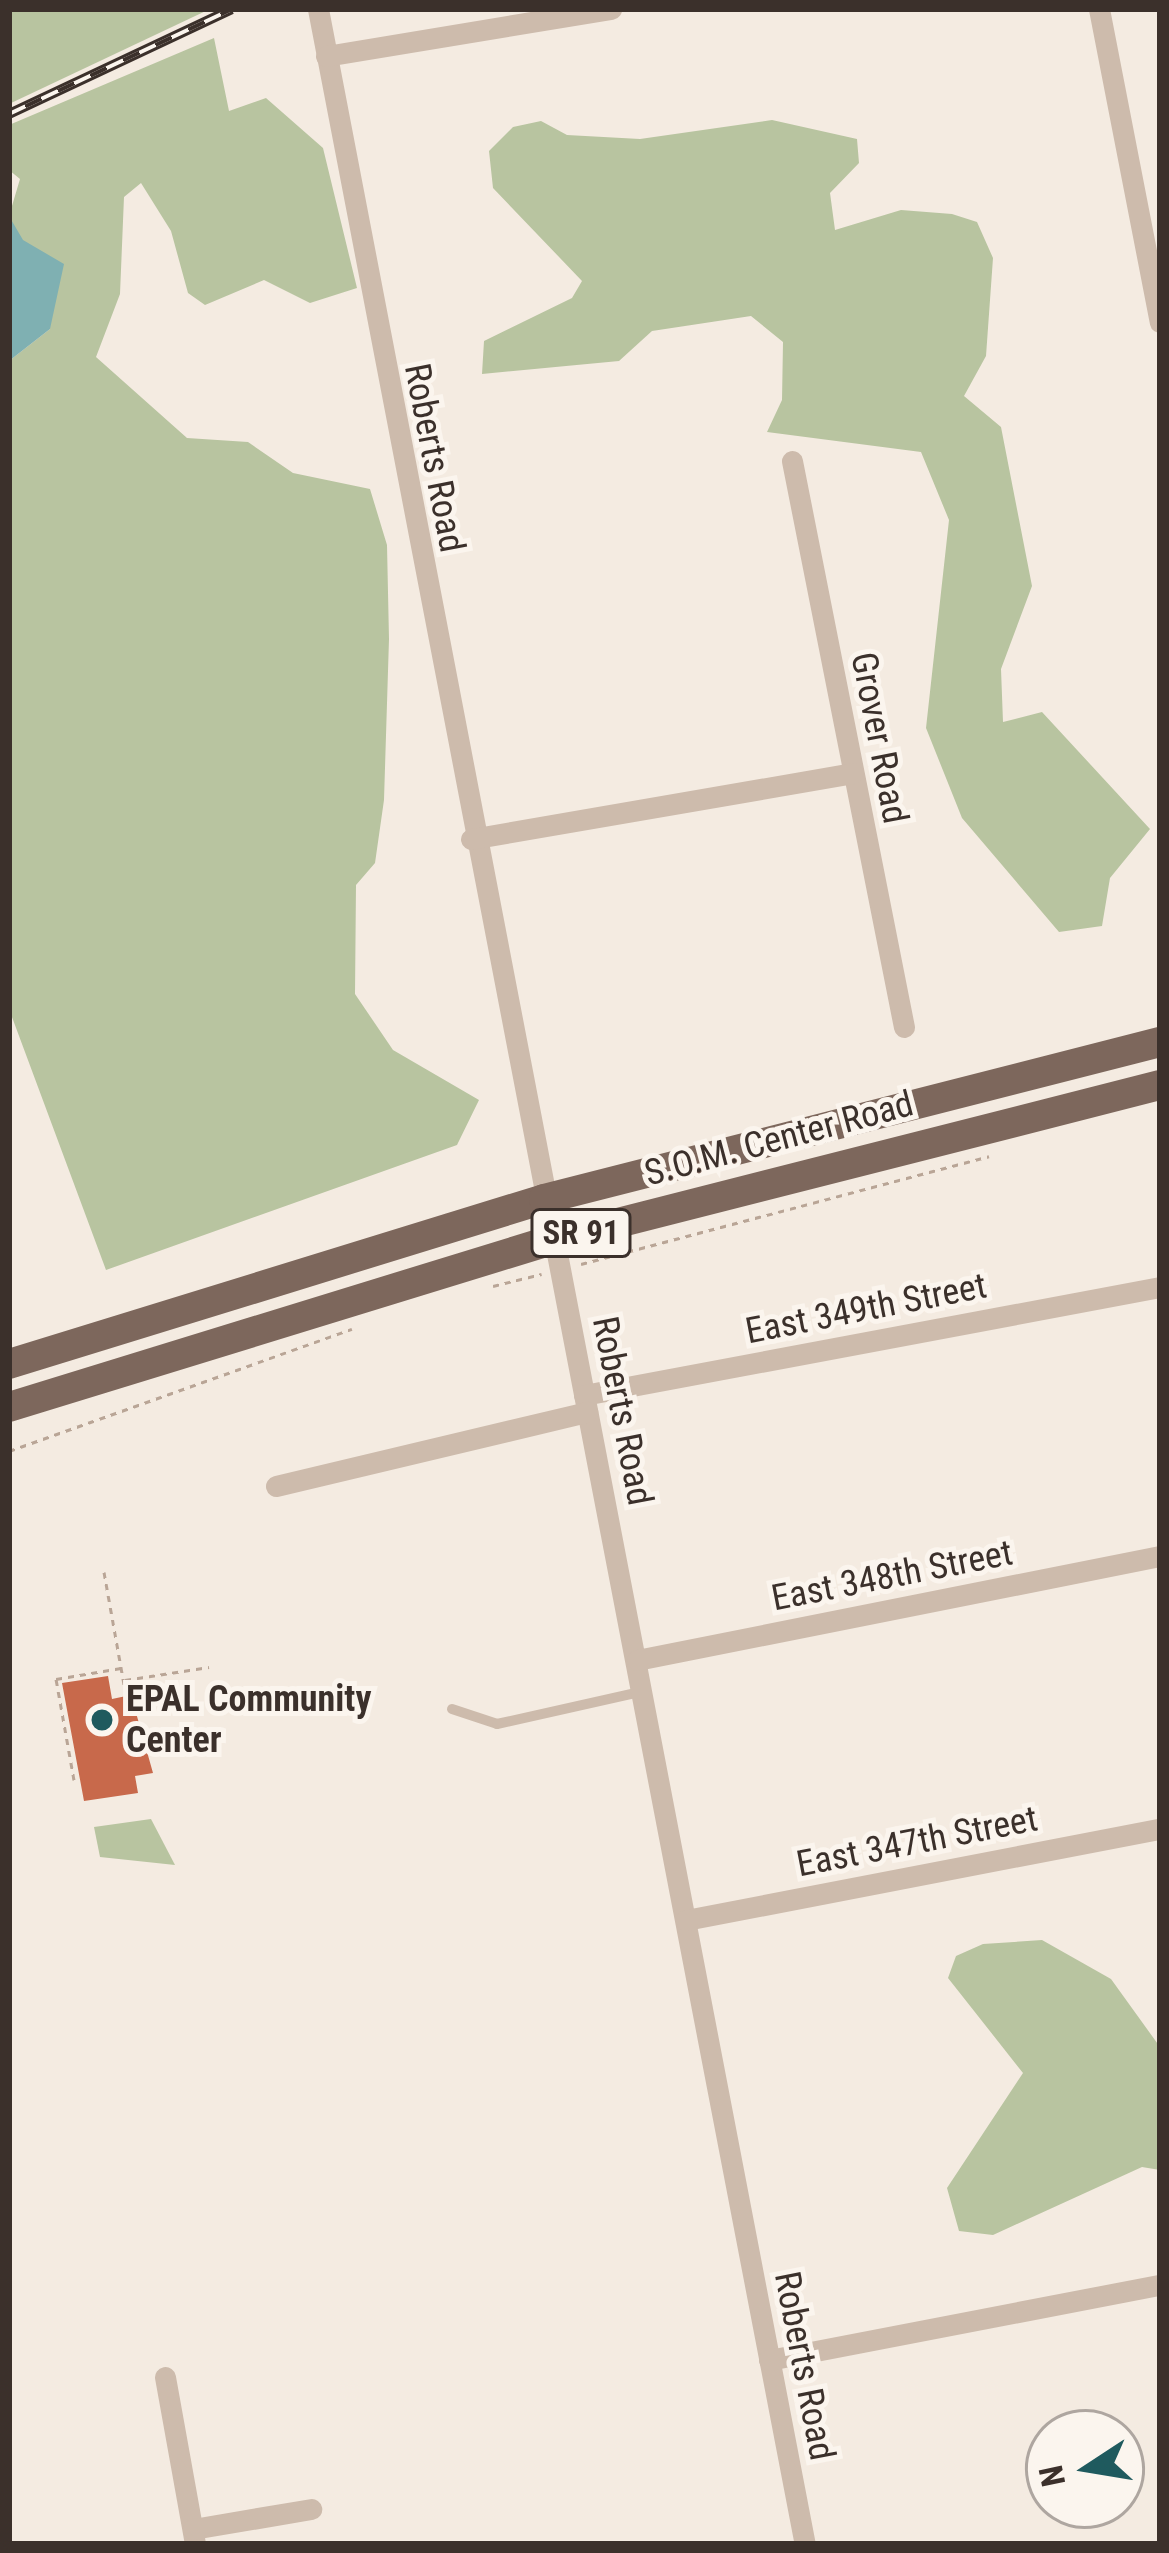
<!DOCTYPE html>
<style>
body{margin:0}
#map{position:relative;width:1169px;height:2553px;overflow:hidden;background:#f4ebe1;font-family:"Roboto Condensed",sans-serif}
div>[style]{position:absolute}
.green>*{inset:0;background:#b8c4a0}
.water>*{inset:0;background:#7fb0b2}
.building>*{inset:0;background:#c8694b}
.path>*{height:3px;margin-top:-1.5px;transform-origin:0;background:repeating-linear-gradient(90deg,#b9a596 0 6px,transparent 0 12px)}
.lane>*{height:10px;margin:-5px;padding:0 5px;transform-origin:5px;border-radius:5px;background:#cdbbac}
.street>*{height:21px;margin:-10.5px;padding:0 10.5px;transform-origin:10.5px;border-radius:10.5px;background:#cdbbac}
.primary>*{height:30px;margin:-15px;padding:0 15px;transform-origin:15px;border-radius:15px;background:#7d675c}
.rail>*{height:10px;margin-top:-5px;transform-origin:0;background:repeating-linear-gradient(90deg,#fbf5ee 0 18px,#3b302b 0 36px);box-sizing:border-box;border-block:3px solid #3b302b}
.dots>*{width:33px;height:33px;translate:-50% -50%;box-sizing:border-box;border:6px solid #fbf5ee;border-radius:50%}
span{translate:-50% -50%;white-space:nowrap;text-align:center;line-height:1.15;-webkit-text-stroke:10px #fbf5ee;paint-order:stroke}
.shield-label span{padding:3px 9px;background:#fbf5ee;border:3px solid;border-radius:9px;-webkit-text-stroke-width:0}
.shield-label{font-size:33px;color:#3b302b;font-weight:700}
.street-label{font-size:36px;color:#3b302b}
.poi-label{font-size:36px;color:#3b302b;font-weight:700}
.left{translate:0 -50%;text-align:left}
.frame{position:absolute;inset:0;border:12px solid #3b302b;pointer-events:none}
.north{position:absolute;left:1025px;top:2409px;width:120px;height:120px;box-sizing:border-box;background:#fbf5ee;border:3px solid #aea6a0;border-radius:50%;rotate:258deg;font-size:33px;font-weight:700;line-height:48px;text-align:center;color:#3b302b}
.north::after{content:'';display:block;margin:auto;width:42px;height:54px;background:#1f5a5e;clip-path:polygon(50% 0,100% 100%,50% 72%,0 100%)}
</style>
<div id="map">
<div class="green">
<i style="clip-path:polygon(9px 9px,210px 9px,9px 104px)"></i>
<i style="clip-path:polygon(214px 38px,229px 111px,266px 98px,323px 148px,357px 288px,310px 303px,264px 280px,205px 305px,188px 293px,171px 231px,141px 183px,124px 197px,120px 294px,96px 357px,187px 438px,248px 442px,293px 473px,370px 489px,387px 545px,389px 639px,384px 800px,375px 863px,356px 885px,355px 994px,393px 1050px,479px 1100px,457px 1145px,106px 1270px,9px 1009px,9px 361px,50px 329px,9px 216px,20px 179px,9px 170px,9px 125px)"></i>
<i style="clip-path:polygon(772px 120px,857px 139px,859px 163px,830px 193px,835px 230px,901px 210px,952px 214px,977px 222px,993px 258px,986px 356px,964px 396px,1001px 427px,1032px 586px,1001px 669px,1003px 722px,1042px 712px,1150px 829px,1110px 878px,1102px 926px,1059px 932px,962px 818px,926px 728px,949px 520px,921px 452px,767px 432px,782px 400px,783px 342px,751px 316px,652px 331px,619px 361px,482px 374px,484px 341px,572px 298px,582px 281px,493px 188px,489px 151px,513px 127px,541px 121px,567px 135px,640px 139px)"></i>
<i style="clip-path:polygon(151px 1819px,175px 1865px,100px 1857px,94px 1827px)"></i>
<i style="clip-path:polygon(1042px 1940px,1111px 1979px,1160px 2047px,1160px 2170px,1142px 2167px,993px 2235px,959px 2231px,947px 2188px,1023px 2073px,948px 1978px,956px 1956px,983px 1944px)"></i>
</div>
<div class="water">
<i style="clip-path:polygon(9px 216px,23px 240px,64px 264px,50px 329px,9px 361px)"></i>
</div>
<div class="building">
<i style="clip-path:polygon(108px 1676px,112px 1699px,131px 1695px,153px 1773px,135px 1776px,138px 1793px,84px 1801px,62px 1683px)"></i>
</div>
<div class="path">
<i style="left:581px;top:1264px;width:422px;rotate:-14.8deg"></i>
<i style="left:493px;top:1286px;width:50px;rotate:-13.8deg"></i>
<i style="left:9px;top:1451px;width:364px;rotate:-19.6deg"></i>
<i style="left:104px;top:1572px;width:126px;rotate:79.9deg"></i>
<i style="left:125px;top:1680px;width:85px;rotate:-8.8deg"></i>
<i style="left:74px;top:1780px;width:103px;rotate:-100.1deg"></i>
<i style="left:56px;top:1679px;width:66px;rotate:-9.6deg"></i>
</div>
<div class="lane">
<i style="left:452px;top:1709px;width:47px;rotate:18.4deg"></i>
<i style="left:497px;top:1724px;width:147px;rotate:-12.6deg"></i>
</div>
<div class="street">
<i style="left:318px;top:9px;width:2581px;rotate:79.13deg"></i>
<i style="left:1099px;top:9px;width:319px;rotate:79deg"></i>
<i style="left:326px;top:56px;width:289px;rotate:-9.4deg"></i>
<i style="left:792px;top:461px;width:577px;rotate:78.81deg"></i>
<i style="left:471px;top:839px;width:387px;rotate:-9.8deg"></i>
<i style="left:584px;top:1395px;width:586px;rotate:-10.62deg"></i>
<i style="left:276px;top:1486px;width:320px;rotate:-13.4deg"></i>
<i style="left:637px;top:1660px;width:533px;rotate:-11.25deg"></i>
<i style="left:686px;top:1920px;width:483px;rotate:-10.9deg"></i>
<i style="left:769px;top:2360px;width:398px;rotate:-10.9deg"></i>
<i style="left:165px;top:2377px;width:170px;rotate:79.8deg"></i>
<i style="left:193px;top:2529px;width:120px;rotate:-9.6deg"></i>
</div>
<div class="primary">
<i style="left:9px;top:1364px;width:560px;rotate:-17.14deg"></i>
<i style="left:544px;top:1199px;width:636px;rotate:-14.3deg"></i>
<i style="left:9px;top:1407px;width:571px;rotate:-17.1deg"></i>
<i style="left:555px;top:1239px;width:624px;rotate:-14.28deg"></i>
</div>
<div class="rail">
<i style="left:9px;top:114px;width:246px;rotate:-25.2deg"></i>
</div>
<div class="dots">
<i style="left:102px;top:1720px;background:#1f5a5e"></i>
</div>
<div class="shield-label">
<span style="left:581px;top:1233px">SR 91</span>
</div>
<div class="street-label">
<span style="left:434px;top:458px;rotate:79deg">Roberts Road</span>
<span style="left:879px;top:738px;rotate:79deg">Grover Road</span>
<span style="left:779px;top:1139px;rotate:-15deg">S.O.M. Center Road</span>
<span style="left:866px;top:1309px;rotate:-11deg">East 349th Street</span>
<span style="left:622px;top:1411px;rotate:79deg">Roberts Road</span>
<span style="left:892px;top:1576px;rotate:-11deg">East 348th Street</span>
<span style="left:917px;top:1842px;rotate:-11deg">East 347th Street</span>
<span style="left:804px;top:2366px;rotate:79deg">Roberts Road</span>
</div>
<div class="poi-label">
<span class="left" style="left:126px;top:1720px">EPAL Community<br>Center</span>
</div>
<div class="frame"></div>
<div class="north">N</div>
</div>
